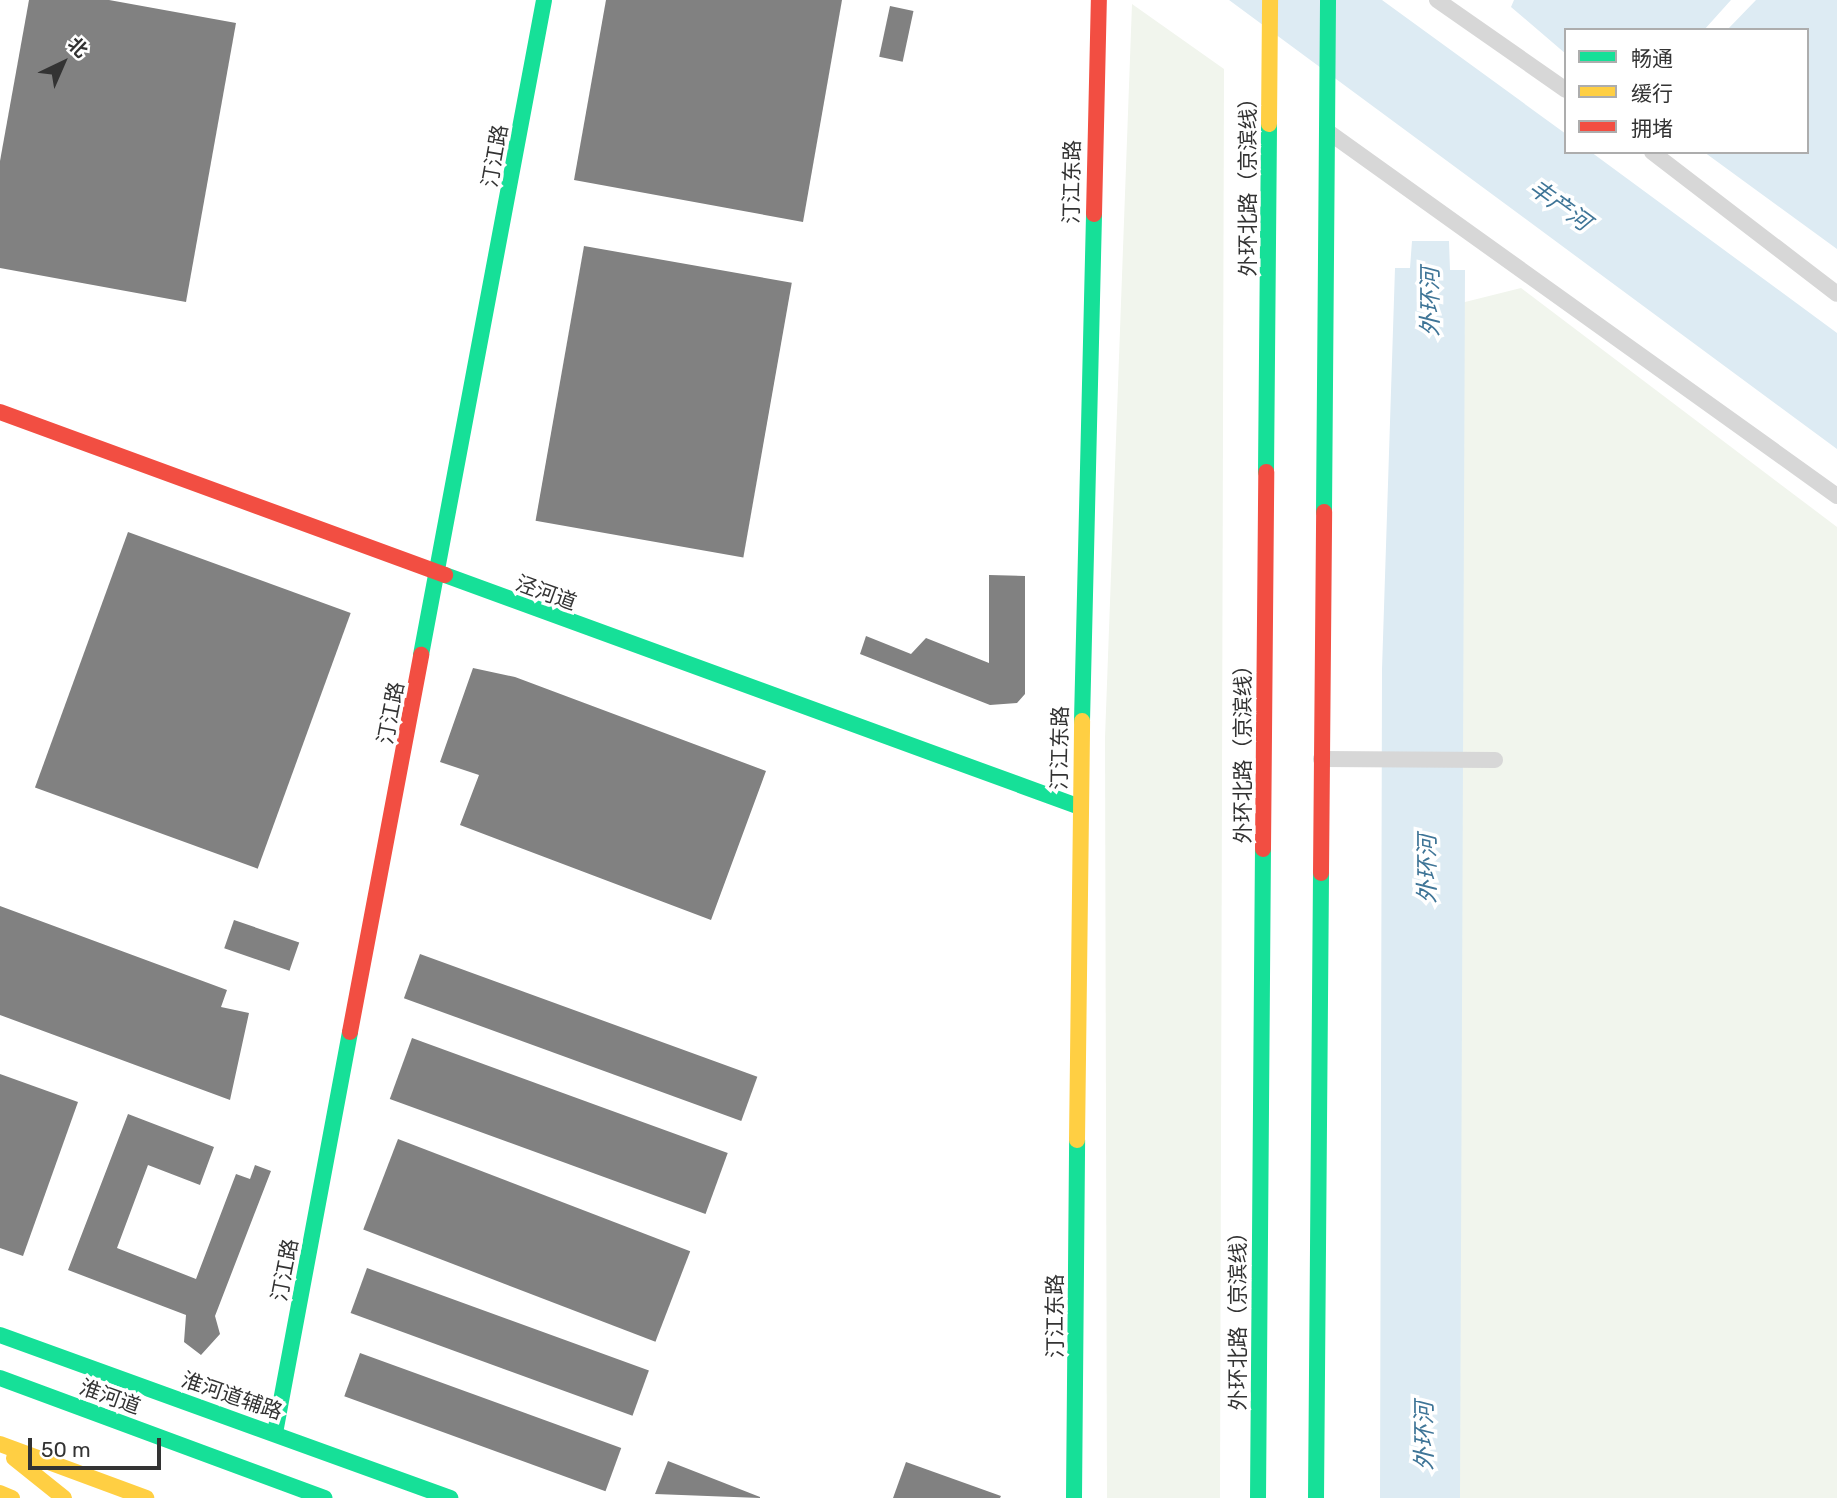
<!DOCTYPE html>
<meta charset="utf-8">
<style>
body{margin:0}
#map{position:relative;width:1837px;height:1498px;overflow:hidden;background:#fff;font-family:Rubik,"Noto Sans SC",sans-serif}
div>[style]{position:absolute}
.green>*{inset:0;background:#f1f5ed}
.water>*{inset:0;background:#ddebf3}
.building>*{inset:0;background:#818181;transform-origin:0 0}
.street>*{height:16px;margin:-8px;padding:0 8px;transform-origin:8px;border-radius:8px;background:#d7d7d7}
.fast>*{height:16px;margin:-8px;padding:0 8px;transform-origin:8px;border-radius:8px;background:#16e098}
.slow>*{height:16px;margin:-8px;padding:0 8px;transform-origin:8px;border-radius:8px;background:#ffcf43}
.jam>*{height:16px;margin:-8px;padding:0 8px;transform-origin:8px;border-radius:8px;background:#f24e42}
span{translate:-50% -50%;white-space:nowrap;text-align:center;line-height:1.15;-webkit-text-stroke:7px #fff;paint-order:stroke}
.street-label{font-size:21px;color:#333}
.water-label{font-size:23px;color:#3f7597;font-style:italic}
.legend{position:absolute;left:1564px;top:28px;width:245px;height:126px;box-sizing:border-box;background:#fff;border:2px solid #adadad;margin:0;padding:9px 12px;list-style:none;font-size:21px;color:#333}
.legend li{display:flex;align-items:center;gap:14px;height:35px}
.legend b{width:35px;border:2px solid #adadad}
.north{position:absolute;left:28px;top:28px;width:70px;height:70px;-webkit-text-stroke:5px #fff;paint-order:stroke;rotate:44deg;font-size:19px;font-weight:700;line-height:28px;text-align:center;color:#333}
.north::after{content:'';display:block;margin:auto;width:24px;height:32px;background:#333;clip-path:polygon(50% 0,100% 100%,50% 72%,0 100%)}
.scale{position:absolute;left:28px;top:1438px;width:133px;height:32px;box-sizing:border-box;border:4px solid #333;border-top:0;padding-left:9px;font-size:21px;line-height:24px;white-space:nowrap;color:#333;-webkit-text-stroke:5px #fff;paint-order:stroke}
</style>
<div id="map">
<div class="green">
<i style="clip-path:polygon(1132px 4px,1224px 69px,1220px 1498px,1107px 1498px,1105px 738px)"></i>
<i style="clip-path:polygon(1521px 288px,1837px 527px,1837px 1498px,1460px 1498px,1461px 303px)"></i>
</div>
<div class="water">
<i style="clip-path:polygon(1229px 0,1382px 0,1566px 134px,1566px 152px,1591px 152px,1837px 333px,1837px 449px)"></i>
<i style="clip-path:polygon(1514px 0,1731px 0,1704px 30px,1566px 30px,1566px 54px,1511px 7px)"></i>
<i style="clip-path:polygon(1756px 0,1837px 0,1837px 249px,1704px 152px,1807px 152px,1807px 30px,1727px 30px)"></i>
<i style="clip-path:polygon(1412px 241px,1449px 241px,1450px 270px,1465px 270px,1460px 1498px,1380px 1498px,1382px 669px,1395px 268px,1410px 268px)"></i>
</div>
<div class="building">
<i style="clip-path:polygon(29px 0,109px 0,236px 23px,186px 302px,0 268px,0 161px)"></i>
<i style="clip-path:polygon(606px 0,842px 0,803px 222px,574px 180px)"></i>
<i style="left:890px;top:6px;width:24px;height:52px;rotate:12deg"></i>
<i style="left:584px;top:246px;width:211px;height:279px;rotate:10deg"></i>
<i style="left:128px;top:532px;width:237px;height:272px;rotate:20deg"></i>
<i style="clip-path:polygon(989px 575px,1025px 576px,1025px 694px,1017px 703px,990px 705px,860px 654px,866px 636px,911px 654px,926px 638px,989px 663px)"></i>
<i style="clip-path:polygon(473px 668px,515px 677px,766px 771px,711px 920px,460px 825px,479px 775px,440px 762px)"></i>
<i style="clip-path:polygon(0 906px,227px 990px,221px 1007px,249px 1013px,230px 1100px,0 1015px)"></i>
<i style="left:234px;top:920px;width:69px;height:30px;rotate:19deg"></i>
<i style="left:420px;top:954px;width:359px;height:47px;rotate:20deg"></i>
<i style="left:412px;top:1038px;width:336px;height:65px;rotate:20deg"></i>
<i style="clip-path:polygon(0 1074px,78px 1102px,23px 1256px,0 1248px)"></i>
<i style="clip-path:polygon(128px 1114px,214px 1147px,200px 1185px,148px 1165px,117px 1248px,196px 1279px,236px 1174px,250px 1179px,255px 1165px,271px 1171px,215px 1316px,220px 1334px,201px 1355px,184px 1342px,186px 1315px,68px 1270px)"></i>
<i style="left:398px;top:1139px;width:313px;height:97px;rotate:21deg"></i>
<i style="left:367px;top:1268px;width:300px;height:48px;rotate:20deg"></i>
<i style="left:360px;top:1353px;width:278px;height:46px;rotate:20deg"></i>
<i style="clip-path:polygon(668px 1461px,760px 1497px,760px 1498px,655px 1494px)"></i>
<i style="clip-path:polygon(906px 1462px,1001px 1496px,1000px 1498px,893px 1498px)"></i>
</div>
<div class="street">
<i style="left:1437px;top:0;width:157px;rotate:34.9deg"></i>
<i style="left:1327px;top:131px;width:627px;rotate:35.59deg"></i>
<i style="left:1652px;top:152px;width:233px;rotate:37.5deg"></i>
<i style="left:1321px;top:759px;width:174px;rotate:0.3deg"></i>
</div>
<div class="fast">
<i style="left:1266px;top:472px;width:348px;rotate:-89.5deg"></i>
<i style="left:1324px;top:512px;width:512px;rotate:-89.55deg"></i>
<i style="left:445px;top:575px;width:676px;rotate:20.07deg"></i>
<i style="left:421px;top:655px;width:666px;rotate:-79.36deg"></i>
<i style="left:1082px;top:721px;width:507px;rotate:-88.64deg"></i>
<i style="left:0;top:1335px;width:479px;rotate:19.9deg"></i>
<i style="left:0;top:1378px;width:346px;rotate:20.3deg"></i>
<i style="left:275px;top:1433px;width:408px;rotate:-79.4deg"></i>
<i style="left:1074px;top:1498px;width:358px;rotate:-89.5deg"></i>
<i style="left:1258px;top:1498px;width:649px;rotate:-89.56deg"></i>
<i style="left:1316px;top:1498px;width:625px;rotate:-89.54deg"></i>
</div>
<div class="slow">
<i style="left:1269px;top:124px;width:124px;rotate:-89.5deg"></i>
<i style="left:1077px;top:1140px;width:419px;rotate:-89.3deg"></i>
<i style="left:0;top:1444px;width:156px;rotate:20.3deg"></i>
<i style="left:14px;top:1458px;width:64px;rotate:38.7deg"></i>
<i style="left:0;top:1493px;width:13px;rotate:23deg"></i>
</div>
<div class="jam">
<i style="left:1094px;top:214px;width:214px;rotate:-88.7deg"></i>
<i style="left:0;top:412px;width:474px;rotate:20.1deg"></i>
<i style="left:1263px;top:849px;width:377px;rotate:-89.5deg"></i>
<i style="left:1321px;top:873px;width:361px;rotate:-89.5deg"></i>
<i style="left:350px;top:1032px;width:384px;rotate:-79.3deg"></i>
</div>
<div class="street-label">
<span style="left:495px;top:156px;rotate:-80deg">汀江路</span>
<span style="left:1072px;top:182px;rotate:-89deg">汀江东路</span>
<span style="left:1248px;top:182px;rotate:-90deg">外环北路（京滨线）</span>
<span style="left:546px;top:593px;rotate:20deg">泾河道</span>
<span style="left:391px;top:713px;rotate:-79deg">汀江路</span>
<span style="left:1060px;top:748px;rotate:-89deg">汀江东路</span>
<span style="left:1243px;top:749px;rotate:-90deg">外环北路（京滨线）</span>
<span style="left:285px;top:1270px;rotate:-79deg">汀江路</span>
<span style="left:1055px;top:1316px;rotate:-90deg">汀江东路</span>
<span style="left:1238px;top:1316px;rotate:-90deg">外环北路（京滨线）</span>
<span style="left:232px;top:1396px;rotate:19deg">淮河道辅路</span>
<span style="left:110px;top:1397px;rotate:20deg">淮河道</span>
</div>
<div class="water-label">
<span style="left:1560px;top:205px;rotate:36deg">丰产河</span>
<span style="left:1430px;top:302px;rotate:-90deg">外环河</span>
<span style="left:1427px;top:869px;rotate:-90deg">外环河</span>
<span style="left:1424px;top:1436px;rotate:-90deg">外环河</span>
</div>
<ul class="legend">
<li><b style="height:9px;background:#16e098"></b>畅通</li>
<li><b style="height:9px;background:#ffcf43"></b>缓行</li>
<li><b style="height:9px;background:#f24e42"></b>拥堵</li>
</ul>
<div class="north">北</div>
<div class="scale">50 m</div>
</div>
